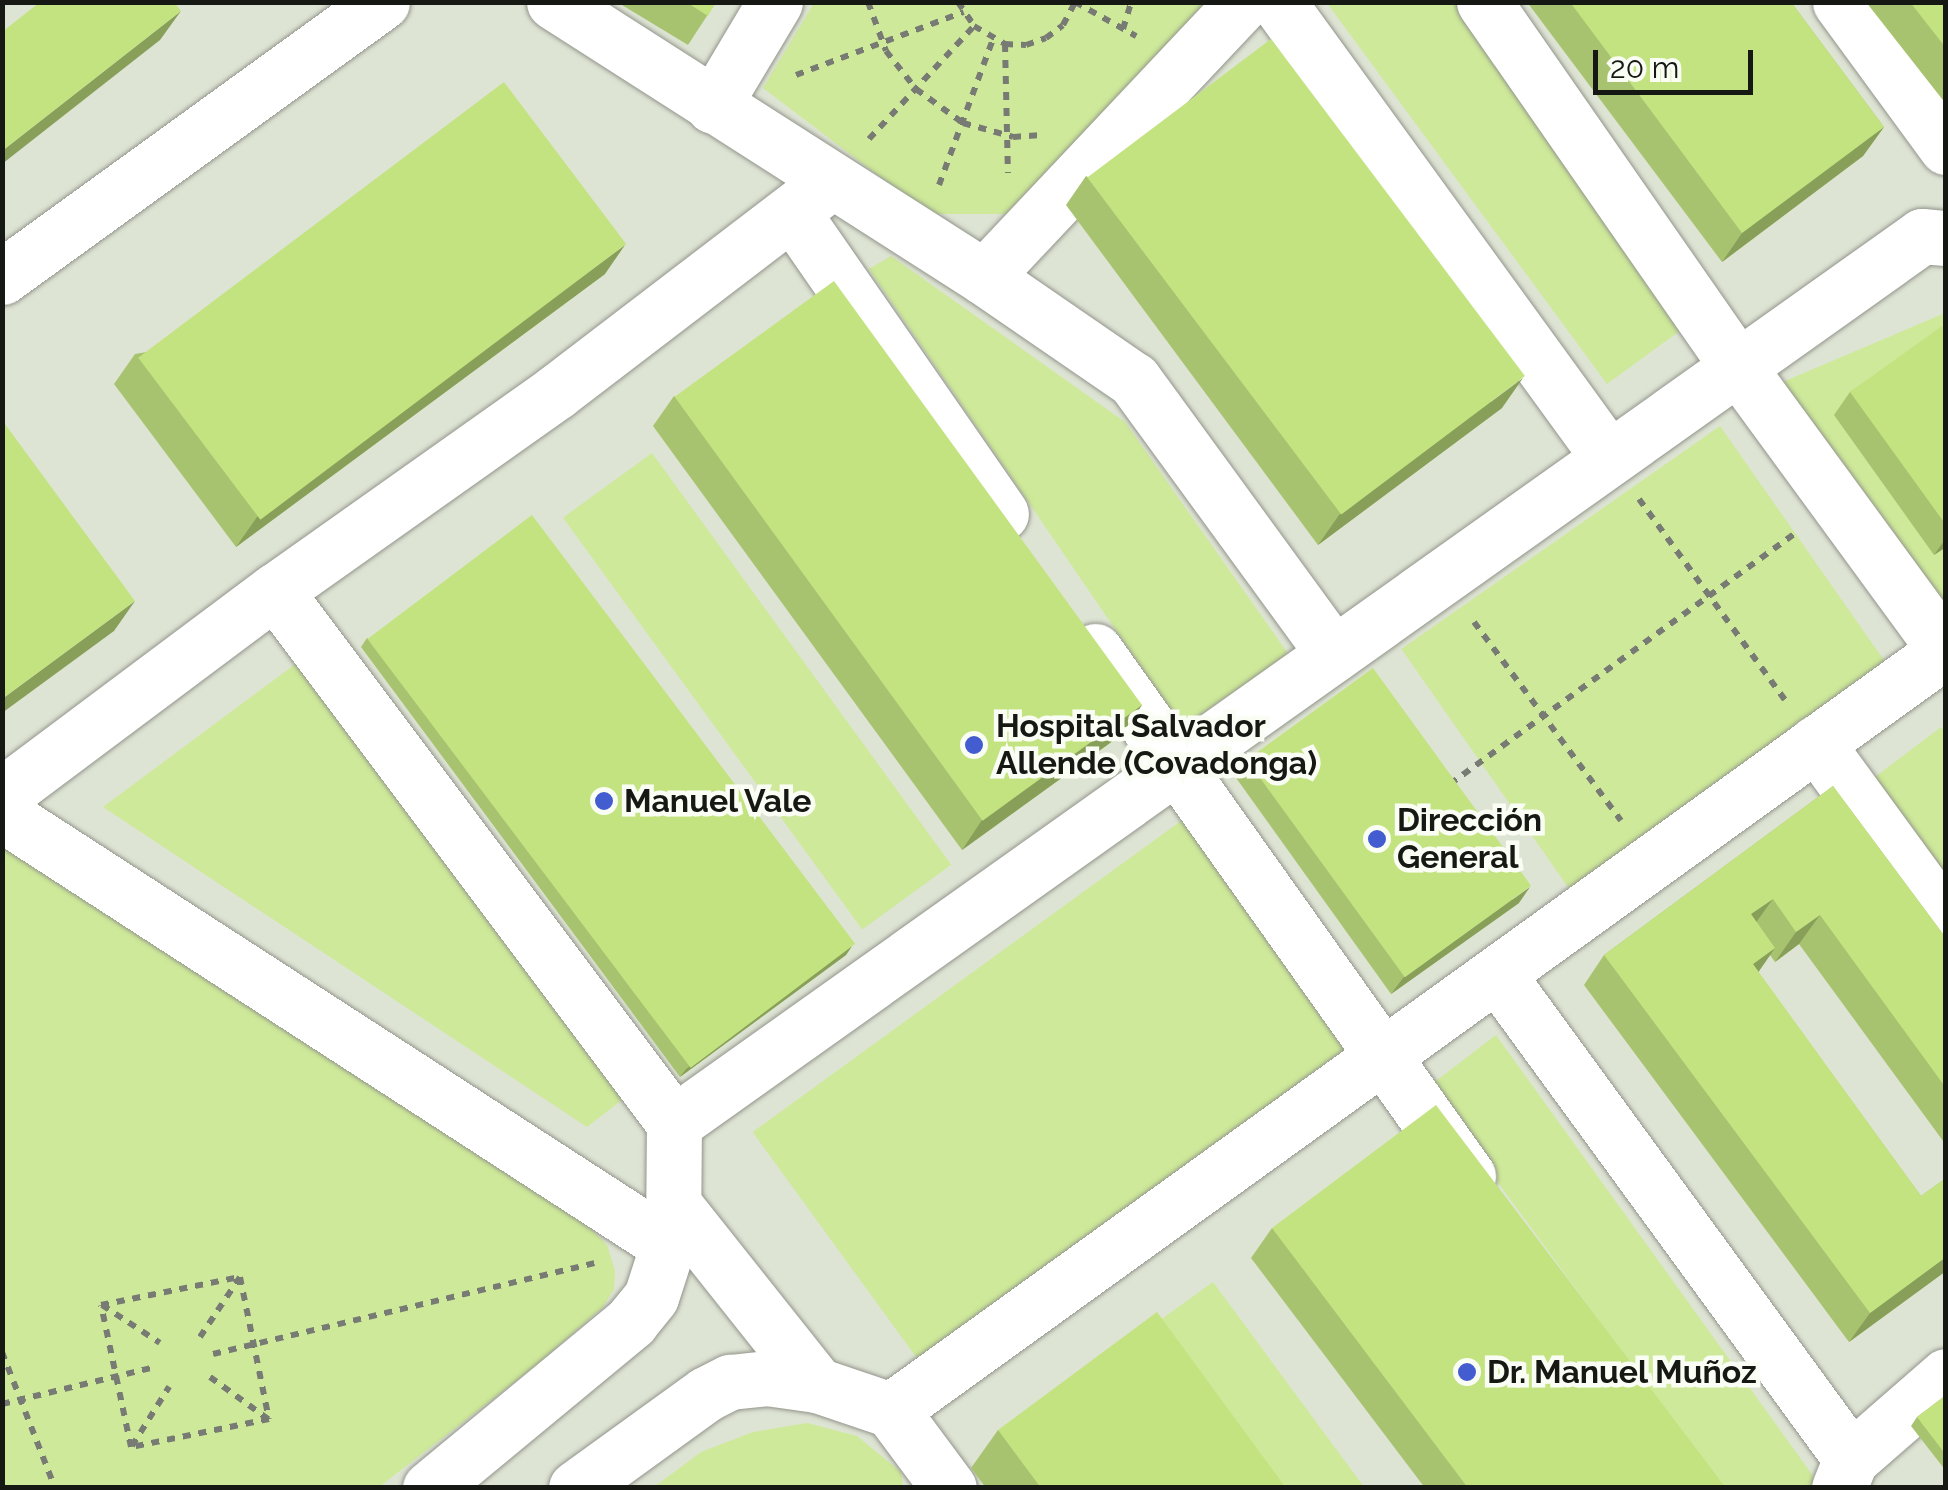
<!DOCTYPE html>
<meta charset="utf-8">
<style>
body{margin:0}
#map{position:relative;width:1948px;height:1490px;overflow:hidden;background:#ebefe5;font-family:Raleway,sans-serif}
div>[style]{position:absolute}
.built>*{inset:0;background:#dee4d4;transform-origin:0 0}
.green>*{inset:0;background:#cee999;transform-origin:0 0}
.path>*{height:6px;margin-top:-3px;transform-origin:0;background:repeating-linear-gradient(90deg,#787b74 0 8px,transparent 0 16px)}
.roads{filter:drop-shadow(0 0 2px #92958c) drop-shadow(0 0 2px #92958c)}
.minor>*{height:55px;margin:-27.5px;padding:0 27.5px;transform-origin:27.5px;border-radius:27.5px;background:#fff}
.wall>*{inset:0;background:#a8c36f}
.shaded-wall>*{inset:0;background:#889f5a}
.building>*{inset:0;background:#c3e381;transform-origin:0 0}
.dots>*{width:28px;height:28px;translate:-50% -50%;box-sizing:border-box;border:5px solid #f9fdf3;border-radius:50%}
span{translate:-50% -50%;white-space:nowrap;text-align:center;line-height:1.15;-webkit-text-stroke:9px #f9fdf3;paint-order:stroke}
.poi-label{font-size:32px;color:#161814;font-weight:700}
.left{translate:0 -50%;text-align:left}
.frame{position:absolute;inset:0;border:5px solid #161814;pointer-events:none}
.scale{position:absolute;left:1593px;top:50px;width:160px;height:45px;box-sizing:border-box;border:5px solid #161814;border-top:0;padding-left:12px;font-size:30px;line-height:35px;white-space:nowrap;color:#161814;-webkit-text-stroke:8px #f9fdf3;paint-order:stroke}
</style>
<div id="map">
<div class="built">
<i style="left:3px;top:3px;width:1942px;height:1484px"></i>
</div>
<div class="green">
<i style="clip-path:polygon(814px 3px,1214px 3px,1008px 214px,929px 214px,763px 88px)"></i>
<i style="clip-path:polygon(1327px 3px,1456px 3px,1692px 322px,1607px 384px)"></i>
<i style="clip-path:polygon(891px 256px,1125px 422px,1289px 655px,1182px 727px,869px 269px)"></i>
<i style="clip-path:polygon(1945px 313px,1945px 615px,1773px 386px)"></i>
<i style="left:1720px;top:426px;width:296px;height:389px;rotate:55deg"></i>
<i style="left:652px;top:453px;width:509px;height:110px;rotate:54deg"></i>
<i style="clip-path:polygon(306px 656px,627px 1096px,587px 1127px,103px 807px)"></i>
<i style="clip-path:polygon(1941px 727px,1946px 733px,1945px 887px,1867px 783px)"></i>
<i style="left:1196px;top:810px;width:292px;height:548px;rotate:54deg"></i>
<i style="clip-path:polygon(2px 844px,585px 1223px,607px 1245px,615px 1271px,614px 1289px,603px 1307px,538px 1364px,379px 1487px,3px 1487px)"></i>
<i style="clip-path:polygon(1496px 1035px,1821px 1487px,1721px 1487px,1428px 1087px)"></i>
<i style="clip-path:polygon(1213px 1282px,1364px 1487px,1271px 1487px,1152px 1326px)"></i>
<i style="clip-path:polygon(807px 1423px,857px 1436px,901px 1472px,903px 1487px,654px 1487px,701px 1452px,753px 1432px)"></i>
</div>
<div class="path">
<i style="left:868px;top:2px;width:52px;rotate:69.8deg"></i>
<i style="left:886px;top:51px;width:48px;rotate:51.7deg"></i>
<i style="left:916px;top:89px;width:58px;rotate:35.9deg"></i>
<i style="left:963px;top:123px;width:52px;rotate:15.6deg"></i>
<i style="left:1013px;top:137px;width:29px;rotate:-4deg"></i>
<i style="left:958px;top:2px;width:29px;rotate:56deg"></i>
<i style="left:974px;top:26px;width:36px;rotate:30deg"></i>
<i style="left:1005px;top:44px;width:21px;rotate:3deg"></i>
<i style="left:1026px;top:45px;width:21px;rotate:-19deg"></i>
<i style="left:1046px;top:38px;width:21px;rotate:-37deg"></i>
<i style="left:1063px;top:25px;width:26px;rotate:-62deg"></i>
<i style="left:1075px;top:2px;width:70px;rotate:29.1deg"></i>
<i style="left:1123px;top:29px;width:28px;rotate:-73deg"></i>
<i style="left:1005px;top:44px;width:129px;rotate:88.7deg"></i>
<i style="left:796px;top:75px;width:179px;rotate:-20.6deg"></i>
<i style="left:869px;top:139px;width:154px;rotate:-47.1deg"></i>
<i style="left:939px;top:185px;width:156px;rotate:-69.7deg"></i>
<i style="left:1639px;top:499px;width:248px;rotate:54deg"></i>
<i style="left:1474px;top:622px;width:247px;rotate:53.5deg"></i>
<i style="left:1450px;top:784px;width:427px;rotate:-36deg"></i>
<i style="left:240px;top:1277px;width:145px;rotate:78.5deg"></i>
<i style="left:269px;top:1419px;width:141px;rotate:168.5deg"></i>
<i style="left:131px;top:1447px;width:145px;rotate:-101.9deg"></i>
<i style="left:101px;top:1305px;width:142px;rotate:-11.4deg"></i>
<i style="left:102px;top:1305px;width:69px;rotate:33.2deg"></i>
<i style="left:200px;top:1337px;width:72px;rotate:-56.3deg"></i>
<i style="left:2px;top:1352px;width:146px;rotate:68.7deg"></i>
<i style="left:213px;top:1354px;width:392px;rotate:-13.4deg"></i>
<i style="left:210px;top:1377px;width:72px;rotate:35.9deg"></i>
<i style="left:2px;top:1404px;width:157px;rotate:-13.6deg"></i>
<i style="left:132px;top:1446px;width:70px;rotate:-57.9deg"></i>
</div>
<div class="roads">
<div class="minor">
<i style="left:554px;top:2px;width:510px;rotate:32.6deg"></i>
<i style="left:984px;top:277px;width:182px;rotate:34.5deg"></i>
<i style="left:1134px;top:380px;width:339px;rotate:53.9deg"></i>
<i style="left:1278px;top:2px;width:563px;rotate:54.02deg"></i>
<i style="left:1484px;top:2px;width:445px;rotate:55.2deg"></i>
<i style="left:1738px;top:367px;width:352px;rotate:53.8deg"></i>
<i style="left:1840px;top:2px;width:180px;rotate:53.8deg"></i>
<i style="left:713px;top:106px;width:121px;rotate:-59.2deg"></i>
<i style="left:792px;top:212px;width:367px;rotate:55.3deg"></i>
<i style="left:2px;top:277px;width:469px;rotate:-35.9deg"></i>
<i style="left:984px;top:277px;width:378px;rotate:-46.7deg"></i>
<i style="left:275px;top:591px;width:665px;rotate:53.13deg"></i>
<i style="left:674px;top:1123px;width:106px;rotate:90.5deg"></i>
<i style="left:673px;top:1229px;width:71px;rotate:107.9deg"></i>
<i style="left:651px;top:1297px;width:32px;rotate:129deg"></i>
<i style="left:631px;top:1322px;width:261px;rotate:140.4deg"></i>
<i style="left:1095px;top:651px;width:644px;rotate:54.61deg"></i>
<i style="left:1816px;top:743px;width:220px;rotate:53.9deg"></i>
<i style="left:2px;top:795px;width:341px;rotate:-36.8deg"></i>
<i style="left:275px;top:591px;width:344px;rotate:-35.3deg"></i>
<i style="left:556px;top:392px;width:332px;rotate:-37.4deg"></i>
<i style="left:2px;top:814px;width:793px;rotate:32.91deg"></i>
<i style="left:1497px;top:974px;width:600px;rotate:53.87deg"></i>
<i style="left:674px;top:1123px;width:1531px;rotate:-35.4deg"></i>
<i style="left:1922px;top:236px;width:24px;rotate:5deg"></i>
<i style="left:674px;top:1205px;width:230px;rotate:51.5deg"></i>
<i style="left:891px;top:1410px;width:1300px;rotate:-35.77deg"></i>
<i style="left:576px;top:1488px;width:160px;rotate:-35.9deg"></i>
<i style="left:706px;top:1394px;width:27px;rotate:-27deg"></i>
<i style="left:730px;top:1382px;width:37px;rotate:-6deg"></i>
<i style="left:767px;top:1378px;width:50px;rotate:8deg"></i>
<i style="left:817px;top:1385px;width:78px;rotate:18.7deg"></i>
<i style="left:891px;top:1410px;width:97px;rotate:53.4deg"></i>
<i style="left:1839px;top:1488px;width:31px;rotate:-68deg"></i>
<i style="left:1851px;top:1459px;width:126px;rotate:-41.1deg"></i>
</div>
</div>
<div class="wall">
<i style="clip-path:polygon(617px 2px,716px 2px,688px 45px)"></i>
<i style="clip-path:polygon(1527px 2px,1791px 2px,1884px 127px,1863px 156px,1722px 262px)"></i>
<i style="clip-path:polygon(1866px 2px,1946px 2px,1946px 104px)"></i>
<i style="clip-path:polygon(1086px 176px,1502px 408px,1318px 545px,1066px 205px)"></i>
<i style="clip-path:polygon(605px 274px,236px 547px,114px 384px,135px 354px)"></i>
<i style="clip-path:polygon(1946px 330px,1946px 547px,1934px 555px,1834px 415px,1850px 392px)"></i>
<i style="clip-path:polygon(674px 396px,1142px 705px,1121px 735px,962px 850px,653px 426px)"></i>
<i style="clip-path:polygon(367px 638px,852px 946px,846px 955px,680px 1077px,361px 647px)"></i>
<i style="clip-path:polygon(1246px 759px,1519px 903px,1391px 994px,1234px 775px)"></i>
<i style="clip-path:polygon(1833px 786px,1946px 938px,1946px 1145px,1799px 944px,1775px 962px,1770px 955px,1758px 972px,1921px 1196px,1946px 1178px,1946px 1271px,1849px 1342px,1584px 985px,1604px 955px)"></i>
<i style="clip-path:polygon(1272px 1228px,1726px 1488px,1425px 1488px,1251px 1258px)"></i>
<i style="clip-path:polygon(1946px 1395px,1946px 1471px,1911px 1426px,1917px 1417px)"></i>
<i style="clip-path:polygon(998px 1430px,1286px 1488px,986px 1488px,971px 1468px)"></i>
</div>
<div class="shaded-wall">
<i style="clip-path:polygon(181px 11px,160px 40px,2px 164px,2px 151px)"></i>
<i style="clip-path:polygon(1884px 127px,1863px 156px,1722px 262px,1742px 233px)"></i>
<i style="clip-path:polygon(625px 245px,605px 274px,236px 547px,257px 517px)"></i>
<i style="clip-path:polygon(1523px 378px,1502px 408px,1318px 545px,1339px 515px)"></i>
<i style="clip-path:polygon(1946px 538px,1946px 547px,1934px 555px)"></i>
<i style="clip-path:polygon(135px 601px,114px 631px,2px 713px,2px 699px)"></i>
<i style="clip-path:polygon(1142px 705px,1121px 735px,962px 850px,982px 820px)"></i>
<i style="clip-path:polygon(1530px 887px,1519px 903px,1391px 994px,1403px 978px)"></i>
<i style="clip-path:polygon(1773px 899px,1752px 928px,1751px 914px)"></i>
<i style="clip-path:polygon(1820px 915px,1799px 944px,1775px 962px,1796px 932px)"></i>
<i style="clip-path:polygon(852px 946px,846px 955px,680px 1077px,686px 1069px)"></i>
<i style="clip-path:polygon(1775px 948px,1755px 977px,1753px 964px)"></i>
<i style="clip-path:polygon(1946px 1257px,1946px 1271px,1849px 1342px,1870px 1313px)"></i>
</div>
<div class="building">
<i style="clip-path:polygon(40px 2px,174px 2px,181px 11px,2px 151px,2px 32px)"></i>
<i style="clip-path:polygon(686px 2px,716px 2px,708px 16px)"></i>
<i style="clip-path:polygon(1570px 2px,1791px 2px,1884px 127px,1742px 233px)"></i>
<i style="clip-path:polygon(1910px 2px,1946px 2px,1946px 48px)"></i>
<i style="left:1271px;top:39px;width:422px;height:230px;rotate:53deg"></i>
<i style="left:504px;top:82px;width:203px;height:458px;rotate:53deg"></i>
<i style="left:834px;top:281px;width:524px;height:197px;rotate:54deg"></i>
<i style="clip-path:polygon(1942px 326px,1946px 330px,1946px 525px,1850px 392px)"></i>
<i style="clip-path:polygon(2px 420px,135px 601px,2px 699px)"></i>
<i style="left:532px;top:515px;width:537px;height:206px;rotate:53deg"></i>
<i style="left:1373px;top:668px;width:269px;height:156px;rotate:54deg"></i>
<i style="clip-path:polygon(1833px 786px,1946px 938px,1946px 1088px,1820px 915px,1796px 932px,1773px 899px,1751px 914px,1775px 948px,1753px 964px,1921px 1196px,1946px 1178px,1946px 1257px,1870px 1313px,1604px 955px)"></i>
<i style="clip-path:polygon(1436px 1105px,1726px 1488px,1468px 1488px,1272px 1228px)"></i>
<i style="clip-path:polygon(1157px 1312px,1286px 1488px,1041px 1488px,998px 1430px)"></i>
<i style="clip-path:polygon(1946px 1395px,1946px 1455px,1917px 1417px)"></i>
</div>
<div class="dots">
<i style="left:974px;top:745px;background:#435ccf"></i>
<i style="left:604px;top:801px;background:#435ccf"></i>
<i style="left:1377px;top:839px;background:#435ccf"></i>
<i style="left:1467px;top:1372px;background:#435ccf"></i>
</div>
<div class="poi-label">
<span class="left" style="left:996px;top:745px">Hospital Salvador<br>Allende (Covadonga)</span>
<span class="left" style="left:624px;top:801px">Manuel Vale</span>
<span class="left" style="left:1397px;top:839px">Dirección<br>General</span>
<span class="left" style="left:1487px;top:1372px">Dr. Manuel Muñoz</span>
</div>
<div class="frame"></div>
<div class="scale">20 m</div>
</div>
